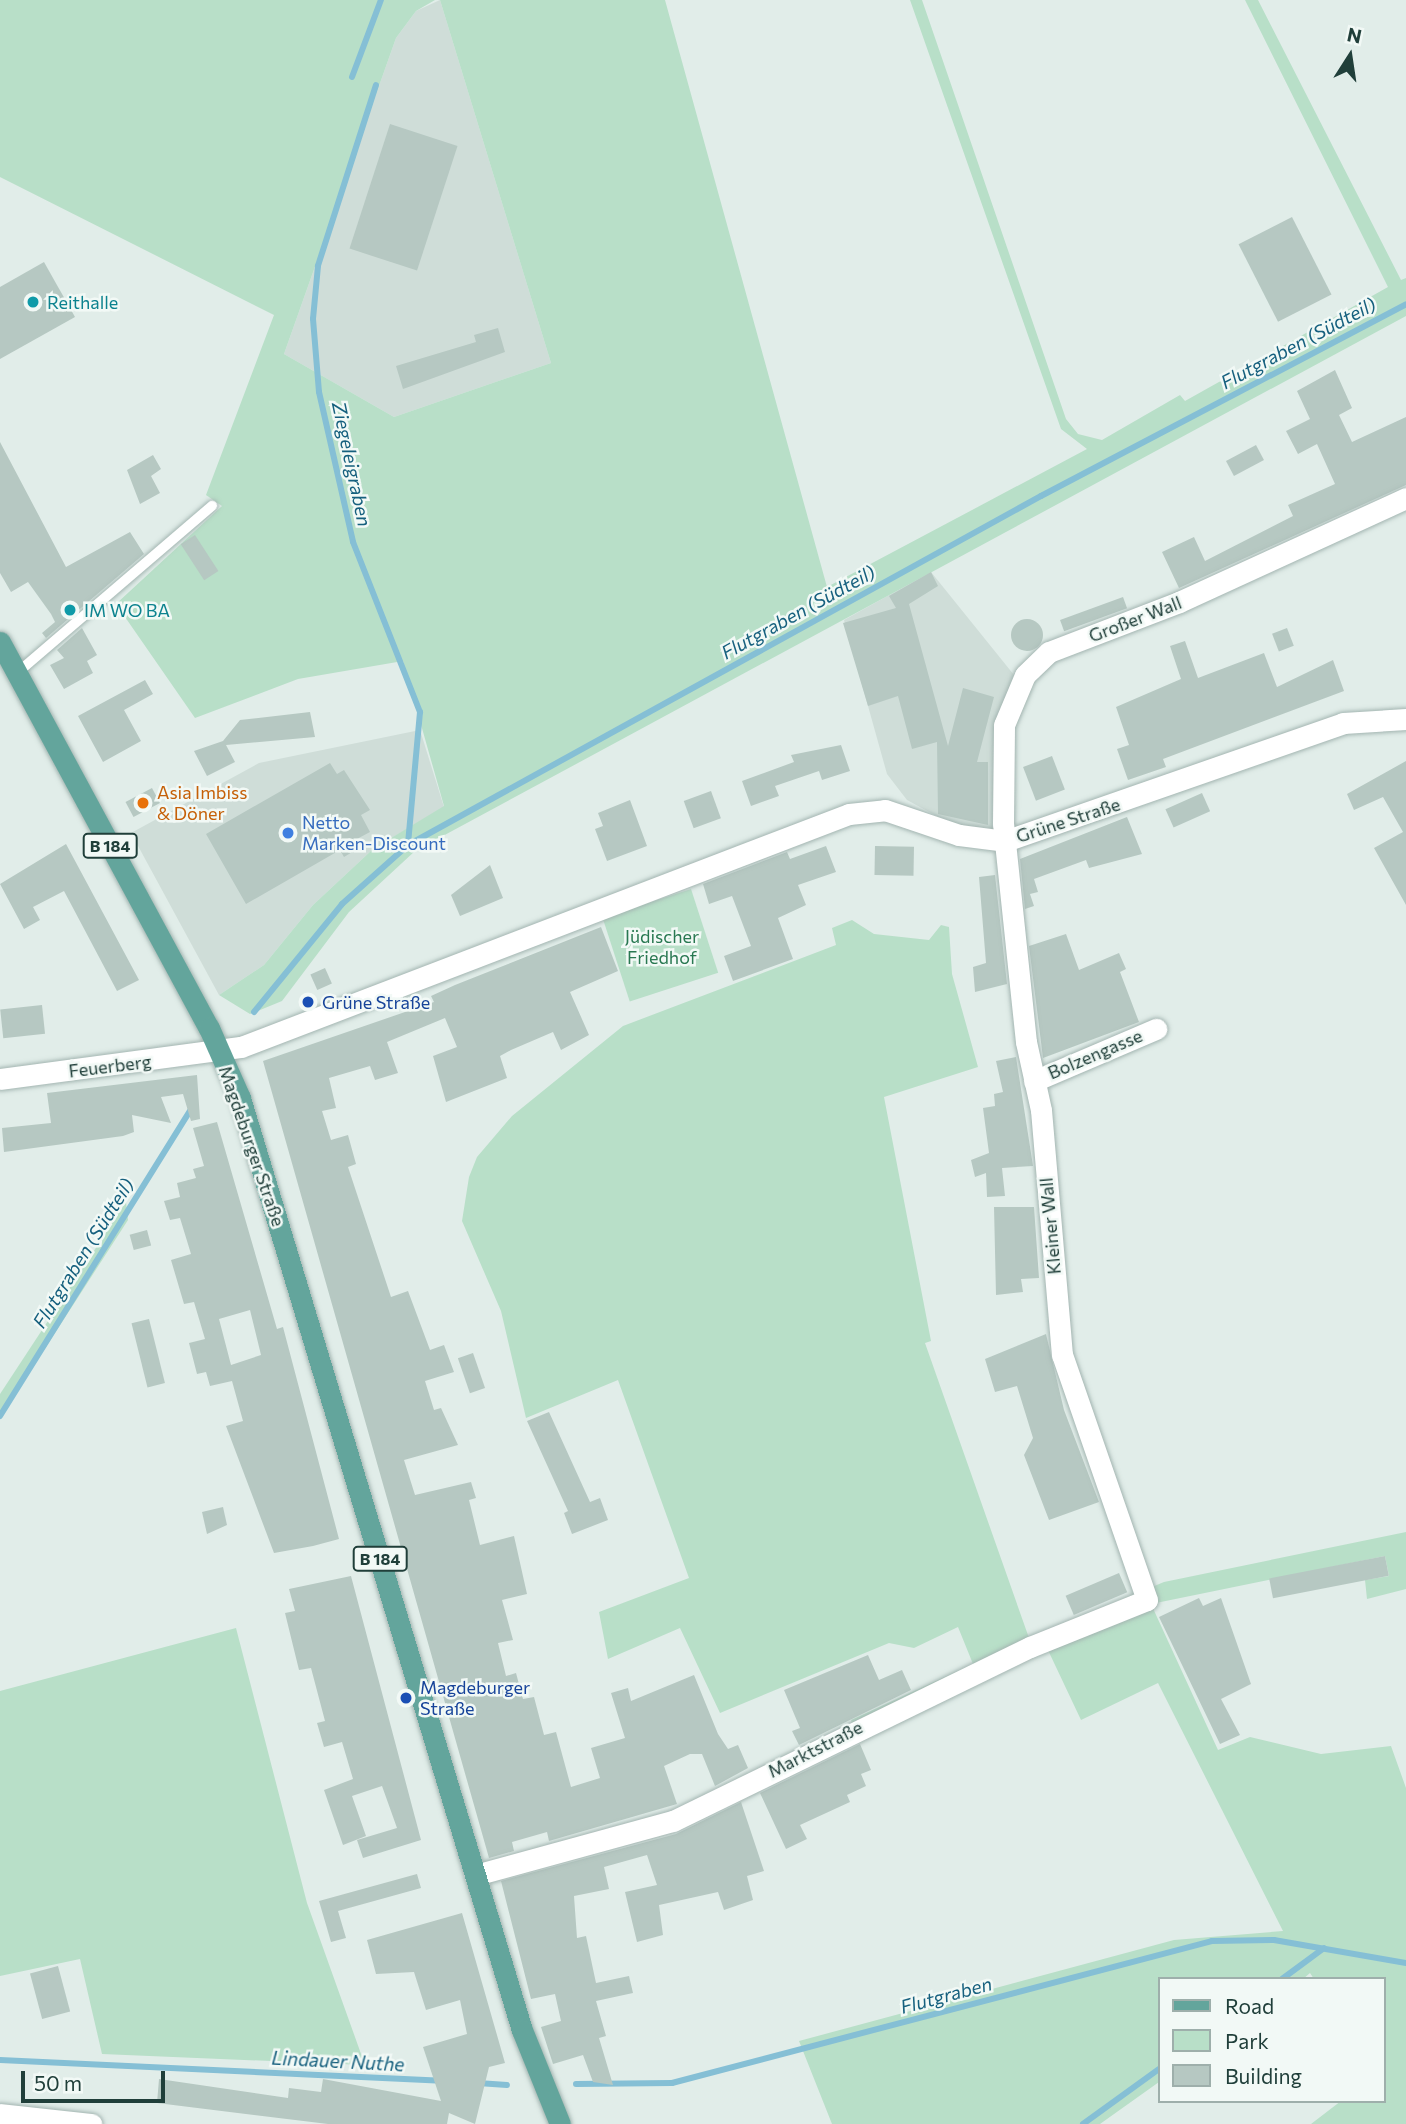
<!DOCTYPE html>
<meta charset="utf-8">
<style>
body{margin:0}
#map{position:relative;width:1406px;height:2124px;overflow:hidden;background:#e1ede9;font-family:Commissioner,sans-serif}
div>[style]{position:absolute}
.built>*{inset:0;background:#cfddd8}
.green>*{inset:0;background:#b8dfc8;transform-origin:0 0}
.stream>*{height:6px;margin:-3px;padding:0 3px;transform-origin:3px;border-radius:3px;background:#85bfd5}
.building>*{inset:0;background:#b6c8c2;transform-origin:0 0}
.round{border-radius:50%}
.roads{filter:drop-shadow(0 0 2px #a3b5b1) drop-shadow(0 0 2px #a3b5b1)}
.service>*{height:10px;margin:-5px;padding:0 5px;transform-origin:5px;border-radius:5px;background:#fff}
.minor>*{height:21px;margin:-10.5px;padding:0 10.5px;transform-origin:10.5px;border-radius:10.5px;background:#fff}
.tertiary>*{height:21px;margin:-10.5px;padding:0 10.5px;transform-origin:10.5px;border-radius:10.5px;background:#fff}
.primary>*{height:21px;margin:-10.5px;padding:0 10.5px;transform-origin:10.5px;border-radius:10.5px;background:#63a59c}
.dots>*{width:19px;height:19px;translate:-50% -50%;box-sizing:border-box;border:4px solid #f2f9f6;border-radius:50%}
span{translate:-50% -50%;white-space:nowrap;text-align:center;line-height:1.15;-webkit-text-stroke:5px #f2f9f6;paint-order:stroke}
.shield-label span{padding:2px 5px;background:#f2f9f6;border:2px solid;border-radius:5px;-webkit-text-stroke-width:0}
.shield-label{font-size:16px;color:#203f3a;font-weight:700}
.culture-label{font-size:18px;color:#0d838f}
.left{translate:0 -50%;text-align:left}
.street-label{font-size:18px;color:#203f3a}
.food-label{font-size:18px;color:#c56008}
.shop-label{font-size:18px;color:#366cbe}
.park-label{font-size:18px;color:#287851}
.transit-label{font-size:18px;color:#164399}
.water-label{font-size:19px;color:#16607e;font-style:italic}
.legend{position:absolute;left:1158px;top:1977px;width:228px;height:126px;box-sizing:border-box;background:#f2f9f6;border:2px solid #9eafab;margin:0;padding:9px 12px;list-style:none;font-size:21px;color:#203f3a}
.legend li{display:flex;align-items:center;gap:14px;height:35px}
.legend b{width:35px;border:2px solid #9eafab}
.north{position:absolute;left:1315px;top:21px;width:70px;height:70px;-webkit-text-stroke:5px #f2f9f6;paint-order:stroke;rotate:12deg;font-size:19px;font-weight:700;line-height:28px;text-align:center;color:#203f3a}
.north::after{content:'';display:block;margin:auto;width:24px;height:32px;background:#203f3a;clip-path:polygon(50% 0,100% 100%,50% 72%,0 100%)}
.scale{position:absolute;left:21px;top:2071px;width:144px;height:32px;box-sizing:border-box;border:4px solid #203f3a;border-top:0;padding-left:9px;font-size:21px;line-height:24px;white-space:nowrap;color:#203f3a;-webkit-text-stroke:5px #f2f9f6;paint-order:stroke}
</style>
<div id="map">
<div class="built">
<i style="clip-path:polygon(440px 0,551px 363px,394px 417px,284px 354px,396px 38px,416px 11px)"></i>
<i style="clip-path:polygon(931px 572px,1014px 675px,995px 729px,992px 828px,955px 826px,907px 800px,887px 774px,844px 620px)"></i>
<i style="clip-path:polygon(420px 730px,444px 807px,373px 849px,313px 905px,264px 965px,219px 995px,131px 833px,259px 763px)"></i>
</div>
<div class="green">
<i style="clip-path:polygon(0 0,435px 0,416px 11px,396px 38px,284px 354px,394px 417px,551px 363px,440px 0,665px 0,827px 587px,1087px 449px,1061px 429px,910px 0,922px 0,1066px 419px,1078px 434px,1102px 440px,1180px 395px,1185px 401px,1388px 287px,1245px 0,1258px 0,1401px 280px,1406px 278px,1406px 316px,415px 851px,349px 912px,282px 1001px,250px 1014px,219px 995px,264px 965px,313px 905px,373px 849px,444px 806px,403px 661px,298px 679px,195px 718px,116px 604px,222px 506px,206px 495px,274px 315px,0 177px)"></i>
<i style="left:691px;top:889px;width:88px;height:93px;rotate:72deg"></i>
<i style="clip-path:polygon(852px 920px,874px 934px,929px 940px,941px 925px,949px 927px,952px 974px,978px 1067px,884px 1097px,931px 1341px,925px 1343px,1029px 1638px,1164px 1582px,1406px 1532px,1406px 1589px,1367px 1599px,1365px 1580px,1389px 1576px,1385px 1556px,1151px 1604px,1218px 1750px,1250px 1737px,1321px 1754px,1391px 1746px,1406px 1788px,1406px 2124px,1311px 2124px,1341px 2101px,1383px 2101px,1383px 1979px,1314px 1979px,1310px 1973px,1303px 1979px,1159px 1979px,1159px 2082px,1100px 2124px,832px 2124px,799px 2041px,1174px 1940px,1283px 1931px,1158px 1683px,1081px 1720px,1047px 1648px,857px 1738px,851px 1720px,973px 1664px,958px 1627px,914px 1648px,889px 1643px,720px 1713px,680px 1628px,608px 1659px,599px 1612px,689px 1578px,618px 1380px,526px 1418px,501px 1311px,462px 1221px,469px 1177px,477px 1157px,512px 1116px,623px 1026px,836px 945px,832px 928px)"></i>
<i style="clip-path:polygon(126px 1202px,128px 1220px,0 1418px,0 1394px)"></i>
<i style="clip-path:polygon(236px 1628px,307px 1903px,365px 2065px,102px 2054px,80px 1959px,0 1976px,0 1691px)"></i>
</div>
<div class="stream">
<i style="left:352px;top:77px;width:82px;rotate:-69.4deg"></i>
<i style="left:376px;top:85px;width:190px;rotate:107.8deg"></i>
<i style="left:318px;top:266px;width:53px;rotate:95.4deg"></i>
<i style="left:313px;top:319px;width:73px;rotate:85.3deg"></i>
<i style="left:319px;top:392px;width:154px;rotate:77.2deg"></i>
<i style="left:353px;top:542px;width:183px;rotate:68.5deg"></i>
<i style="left:420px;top:712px;width:134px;rotate:95.2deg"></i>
<i style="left:254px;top:1012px;width:139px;rotate:-50.8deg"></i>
<i style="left:342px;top:904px;width:89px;rotate:-41.8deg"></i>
<i style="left:408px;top:845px;width:723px;rotate:-28.87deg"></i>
<i style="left:1041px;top:496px;width:412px;rotate:-27.7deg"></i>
<i style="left:0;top:1416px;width:363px;rotate:-58.1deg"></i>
<i style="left:1282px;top:1979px;width:52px;rotate:-36.4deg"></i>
<i style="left:0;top:2060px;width:442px;rotate:2.7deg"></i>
<i style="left:478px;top:2083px;width:29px;rotate:4deg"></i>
<i style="left:576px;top:2084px;width:96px;rotate:-0.6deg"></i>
<i style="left:672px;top:2083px;width:558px;rotate:-14.73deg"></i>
<i style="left:1212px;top:1941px;width:62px;rotate:-0.9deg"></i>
<i style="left:1274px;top:1940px;width:134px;rotate:9.9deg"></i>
<i style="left:1083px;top:2124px;width:94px;rotate:-35.9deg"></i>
</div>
<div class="building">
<i style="left:390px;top:124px;width:71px;height:131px;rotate:18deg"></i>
<i style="left:1292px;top:217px;width:87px;height:60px;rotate:63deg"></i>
<i style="clip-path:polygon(44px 262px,75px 317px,0 359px,0 287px)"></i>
<i style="clip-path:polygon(498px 328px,505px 352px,403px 389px,396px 366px,476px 342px,474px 335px)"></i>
<i style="clip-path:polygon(1335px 370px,1352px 408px,1339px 415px,1352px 442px,1406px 417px,1406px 485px,1179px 588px,1162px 552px,1194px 537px,1205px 561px,1293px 516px,1288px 505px,1335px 484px,1317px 444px,1298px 454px,1286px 431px,1310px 419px,1297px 391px)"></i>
<i style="clip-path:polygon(0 442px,66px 567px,130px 532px,144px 554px,46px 638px,42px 633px,55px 622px,51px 614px,28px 582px,11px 592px,0 573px)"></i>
<i style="left:1256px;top:445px;width:17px;height:34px;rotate:62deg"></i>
<i style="clip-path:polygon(153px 455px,161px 469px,151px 476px,160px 493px,140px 504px,127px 470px)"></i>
<i style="left:195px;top:535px;width:43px;height:17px;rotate:57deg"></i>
<i style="clip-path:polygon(931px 572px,938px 586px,909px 604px,948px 746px,963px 688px,994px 697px,977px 762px,988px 762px,988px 825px,938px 814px,937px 742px,912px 749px,898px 696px,868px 706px,843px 623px,896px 608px,889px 596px)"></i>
<i style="left:1123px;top:597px;width:12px;height:67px;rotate:70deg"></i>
<i class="round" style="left:1011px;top:619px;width:32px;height:32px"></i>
<i style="clip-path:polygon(82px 628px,97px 655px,87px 661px,93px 673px,64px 689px,50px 665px,64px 658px,57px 650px)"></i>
<i style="left:1287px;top:628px;width:19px;height:16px;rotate:69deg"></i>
<i style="clip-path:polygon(1185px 641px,1198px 678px,1264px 653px,1277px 687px,1333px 660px,1344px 691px,1163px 759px,1166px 767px,1128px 780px,1117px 749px,1129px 745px,1116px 707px,1181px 679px,1170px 646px)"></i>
<i style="clip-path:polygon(145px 680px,153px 694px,124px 710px,141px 741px,103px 762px,78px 716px)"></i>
<i style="clip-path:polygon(310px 712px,315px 737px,226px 745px,235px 762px,207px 776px,194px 751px,223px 741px,240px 720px)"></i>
<i style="clip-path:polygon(841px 745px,850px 771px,822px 780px,819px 771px,775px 786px,779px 796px,751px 806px,742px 781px,794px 762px,791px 755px)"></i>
<i style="left:1052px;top:756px;width:36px;height:31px;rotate:69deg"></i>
<i style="clip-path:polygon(1406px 761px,1406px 905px,1374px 848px,1403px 832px,1383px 797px,1354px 810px,1347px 794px)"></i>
<i style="clip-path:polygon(330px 763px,337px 774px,344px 770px,370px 810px,361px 815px,370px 832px,355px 840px,359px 848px,344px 857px,340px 850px,246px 904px,206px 834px)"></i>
<i style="left:152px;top:788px;width:17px;height:30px;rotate:62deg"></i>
<i style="left:711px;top:791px;width:29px;height:29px;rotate:70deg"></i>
<i style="left:1202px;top:793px;width:20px;height:40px;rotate:66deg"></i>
<i style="clip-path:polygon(630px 800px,647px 846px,607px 861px,595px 829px,603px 826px,598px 813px)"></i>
<i style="clip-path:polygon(1127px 817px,1142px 854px,1089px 868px,1086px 860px,1034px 879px,1038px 892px,1030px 894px,1034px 906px,1025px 909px,1020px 859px)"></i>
<i style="clip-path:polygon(66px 844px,139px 980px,117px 991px,64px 891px,33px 907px,40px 920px,24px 929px,0 884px)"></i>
<i style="clip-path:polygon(826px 846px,836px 872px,798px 885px,806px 905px,778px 918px,793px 959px,733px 981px,724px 956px,751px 946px,732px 896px,709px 904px,703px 884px,787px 852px,790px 859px)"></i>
<i style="left:875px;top:846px;width:39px;height:29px;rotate:1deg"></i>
<i style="clip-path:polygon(490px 865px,503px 898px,460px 916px,451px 895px)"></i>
<i style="clip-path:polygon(995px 875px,1007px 984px,975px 992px,973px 967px,986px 963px,979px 877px)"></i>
<i style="clip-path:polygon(601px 927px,618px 971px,570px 992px,589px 1035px,561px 1050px,553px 1032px,511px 1050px,500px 1056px,507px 1078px,446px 1102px,433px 1056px,457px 1047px,445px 1018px,387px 1042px,398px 1073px,375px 1080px,370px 1066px,329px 1078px,336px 1108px,322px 1111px,331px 1140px,348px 1135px,356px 1164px,348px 1167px,391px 1297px,408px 1291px,430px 1350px,444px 1345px,454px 1372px,425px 1381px,434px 1410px,441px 1408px,458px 1445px,404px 1460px,415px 1495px,471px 1482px,476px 1498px,469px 1500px,480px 1545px,514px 1536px,527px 1594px,502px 1600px,513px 1640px,498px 1643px,506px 1676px,516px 1673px,523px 1699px,534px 1697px,544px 1735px,556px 1732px,571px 1787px,600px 1778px,591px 1748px,625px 1738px,611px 1693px,628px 1688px,631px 1701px,694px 1675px,718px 1734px,728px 1749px,738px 1745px,748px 1768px,715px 1786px,702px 1754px,690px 1754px,664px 1766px,677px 1804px,549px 1841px,547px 1832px,512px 1842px,514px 1851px,489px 1858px,263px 1061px,434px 1002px,431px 996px,455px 985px)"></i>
<i style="clip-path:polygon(1066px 934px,1079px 970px,1119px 953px,1126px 969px,1120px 972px,1139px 1022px,1043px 1058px,1029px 946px)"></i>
<i style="left:325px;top:968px;width:17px;height:16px;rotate:66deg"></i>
<i style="left:42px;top:1005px;width:29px;height:42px;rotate:84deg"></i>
<i style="clip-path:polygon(1016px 1057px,1033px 1166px,1002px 1168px,1005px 1196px,987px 1197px,986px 1173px,975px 1177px,971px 1160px,989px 1153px,983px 1108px,995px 1106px,994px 1094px,1003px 1092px,996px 1061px)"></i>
<i style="clip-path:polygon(197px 1075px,200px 1119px,191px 1121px,183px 1094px,161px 1097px,171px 1123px,132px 1115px,134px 1132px,123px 1136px,4px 1152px,2px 1128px,51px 1123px,47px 1093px)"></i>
<i style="clip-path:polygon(evenodd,217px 1122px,277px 1329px,283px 1327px,339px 1539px,313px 1546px,274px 1553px,226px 1426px,243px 1421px,232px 1381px,210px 1386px,206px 1372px,197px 1374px,189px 1343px,205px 1339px,194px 1302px,184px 1304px,171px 1260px,191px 1254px,180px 1218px,170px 1220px,164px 1201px,180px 1197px,177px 1183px,196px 1178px,193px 1169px,204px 1166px,193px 1128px,217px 1122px,250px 1310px,261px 1355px,231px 1365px,219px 1319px,250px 1310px)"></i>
<i style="clip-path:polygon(994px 1207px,1034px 1207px,1039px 1278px,1021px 1279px,1023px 1292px,996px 1295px)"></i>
<i style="left:147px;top:1230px;width:16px;height:18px;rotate:75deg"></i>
<i style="left:149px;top:1319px;width:66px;height:18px;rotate:76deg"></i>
<i style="clip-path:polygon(1046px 1334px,1064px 1410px,1099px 1502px,1049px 1520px,1024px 1455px,1033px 1438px,1017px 1386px,995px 1392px,985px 1359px)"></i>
<i style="left:473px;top:1353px;width:37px;height:16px;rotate:71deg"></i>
<i style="clip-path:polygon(549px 1412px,590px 1502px,600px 1498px,608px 1520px,572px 1534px,564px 1513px,568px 1511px,527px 1421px)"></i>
<i style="clip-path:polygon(223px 1507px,227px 1525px,207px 1534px,202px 1512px)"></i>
<i style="left:1385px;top:1556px;width:20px;height:118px;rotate:79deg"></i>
<i style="left:1119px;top:1573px;width:21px;height:58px;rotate:67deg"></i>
<i style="clip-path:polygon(351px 1576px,421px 1840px,363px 1858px,357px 1840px,397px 1828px,382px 1786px,352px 1796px,366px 1836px,343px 1845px,324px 1790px,353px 1779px,342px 1742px,324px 1747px,317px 1723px,325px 1721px,311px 1668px,299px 1670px,285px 1613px,295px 1611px,289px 1589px)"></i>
<i style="clip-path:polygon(1199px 1598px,1203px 1606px,1221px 1598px,1251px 1684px,1221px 1699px,1240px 1735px,1220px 1744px,1159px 1617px)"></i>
<i style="clip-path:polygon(868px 1655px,879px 1680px,902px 1670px,911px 1690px,799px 1745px,792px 1731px,800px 1728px,784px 1690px)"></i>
<i style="clip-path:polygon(860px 1744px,871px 1770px,861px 1774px,866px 1786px,847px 1795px,850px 1802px,800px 1825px,807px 1839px,786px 1849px,760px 1793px)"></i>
<i style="clip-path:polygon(741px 1802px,764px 1871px,747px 1876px,753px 1900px,724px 1910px,718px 1892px,659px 1905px,663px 1935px,637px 1942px,625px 1892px,657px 1885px,647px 1855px,604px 1867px,609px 1889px,574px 1896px,577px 1938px,586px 1936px,596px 1983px,629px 1976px,633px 1993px,596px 2001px,606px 2036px,599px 2038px,613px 2085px,593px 2082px,583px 2055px,553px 2064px,541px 2027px,561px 2021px,555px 1994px,531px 1999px,501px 1881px,676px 1834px)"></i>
<i style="clip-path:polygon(417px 1874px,421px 1888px,338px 1911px,346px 1938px,331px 1942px,319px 1901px)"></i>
<i style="clip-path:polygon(462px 1913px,505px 2063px,489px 2067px,475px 2124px,449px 2113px,447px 2124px,328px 2124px,157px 2103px,159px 2079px,288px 2098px,289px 2088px,321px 2092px,323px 2079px,441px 2101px,423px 2047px,467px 2034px,460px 2000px,426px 2010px,414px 1972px,376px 1974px,367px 1940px)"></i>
<i style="left:58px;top:1966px;width:47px;height:29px;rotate:75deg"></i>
</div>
<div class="roads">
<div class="service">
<i style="left:17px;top:673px;width:257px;rotate:-40.6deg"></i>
</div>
<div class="minor">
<i style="left:0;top:1079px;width:243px;rotate:-7.6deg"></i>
<i style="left:241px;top:1047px;width:651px;rotate:-20.97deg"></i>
<i style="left:849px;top:814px;width:36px;rotate:-6deg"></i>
<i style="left:885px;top:810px;width:78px;rotate:18.7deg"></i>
<i style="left:959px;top:835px;width:46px;rotate:7.4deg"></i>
<i style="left:1005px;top:841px;width:358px;rotate:-19.2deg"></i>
<i style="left:1343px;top:723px;width:63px;rotate:-3.6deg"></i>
<i style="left:1034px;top:1081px;width:133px;rotate:-23.1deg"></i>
<i style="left:475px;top:1875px;width:205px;rotate:-15.3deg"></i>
<i style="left:673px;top:1821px;width:397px;rotate:-26deg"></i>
<i style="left:1030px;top:1647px;width:126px;rotate:-21.9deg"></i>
<i style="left:1147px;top:1600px;width:259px;rotate:-109.1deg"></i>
<i style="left:1062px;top:1355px;width:246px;rotate:-94.9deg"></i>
<i style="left:1041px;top:1110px;width:70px;rotate:-102.4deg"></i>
<i style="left:1026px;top:1042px;width:220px;rotate:-96deg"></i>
<i style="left:1003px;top:823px;width:98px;rotate:-89.4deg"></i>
<i style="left:1004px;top:725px;width:54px;rotate:-67.2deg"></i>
<i style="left:1025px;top:675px;width:33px;rotate:-44deg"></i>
<i style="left:1049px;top:652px;width:139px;rotate:-21deg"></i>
<i style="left:1179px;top:602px;width:250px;rotate:-24.6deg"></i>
</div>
<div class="tertiary">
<i style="left:0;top:2114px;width:92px;rotate:6.3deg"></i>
</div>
<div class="primary">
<i style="left:0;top:642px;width:439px;rotate:61.6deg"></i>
<i style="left:209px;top:1028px;width:77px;rotate:66.1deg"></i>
<i style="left:240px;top:1098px;width:974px;rotate:73.17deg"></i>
<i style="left:522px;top:2030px;width:101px;rotate:68deg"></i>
</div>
</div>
<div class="dots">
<i style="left:33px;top:302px;background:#0f9aa8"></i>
<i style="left:70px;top:610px;background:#0f9aa8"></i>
<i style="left:143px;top:803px;background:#e8710a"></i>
<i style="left:288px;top:833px;background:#3f7fe0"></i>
<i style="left:308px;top:1002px;background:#1a4fb4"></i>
<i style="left:406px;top:1698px;background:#1a4fb4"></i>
</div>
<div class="shield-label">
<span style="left:110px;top:846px">B 184</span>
<span style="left:380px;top:1559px">B 184</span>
</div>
<div class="culture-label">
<span class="left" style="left:47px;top:302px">Reithalle</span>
<span class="left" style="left:84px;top:610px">IM WO BA</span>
</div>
<div class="street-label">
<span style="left:1135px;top:619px;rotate:-21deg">Großer Wall</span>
<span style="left:1068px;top:820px;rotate:-18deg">Grüne Straße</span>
<span style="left:1095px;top:1054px;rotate:-23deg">Bolzengasse</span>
<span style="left:110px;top:1066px;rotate:-7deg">Feuerberg</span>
<span style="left:252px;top:1146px;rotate:71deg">Magdeburger Straße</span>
<span style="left:1050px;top:1226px;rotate:-95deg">Kleiner Wall</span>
<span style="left:815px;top:1749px;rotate:-27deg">Marktstraße</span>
</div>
<div class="food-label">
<span class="left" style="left:157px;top:803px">Asia Imbiss<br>&amp; Döner</span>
</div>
<div class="shop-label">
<span class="left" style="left:302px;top:833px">Netto<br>Marken-Discount</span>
</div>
<div class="park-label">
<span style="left:662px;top:947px">Jüdischer<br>Friedhof</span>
</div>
<div class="transit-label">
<span class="left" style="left:322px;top:1002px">Grüne Straße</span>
<span class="left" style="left:420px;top:1698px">Magdeburger<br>Straße</span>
</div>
<div class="water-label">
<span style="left:1298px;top:343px;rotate:-28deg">Flutgraben (Südteil)</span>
<span style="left:352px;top:464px;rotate:78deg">Ziegeleigraben</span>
<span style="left:798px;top:612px;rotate:-29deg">Flutgraben (Südteil)</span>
<span style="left:83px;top:1253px;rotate:-58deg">Flutgraben (Südteil)</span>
<span style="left:946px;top:1995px;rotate:-15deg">Flutgraben</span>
<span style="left:338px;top:2061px;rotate:3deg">Lindauer Nuthe</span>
</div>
<ul class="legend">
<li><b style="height:9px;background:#63a59c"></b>Road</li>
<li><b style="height:19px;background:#b8dfc8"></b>Park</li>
<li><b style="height:19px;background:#b6c8c2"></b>Building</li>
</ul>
<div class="north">N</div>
<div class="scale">50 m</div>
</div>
